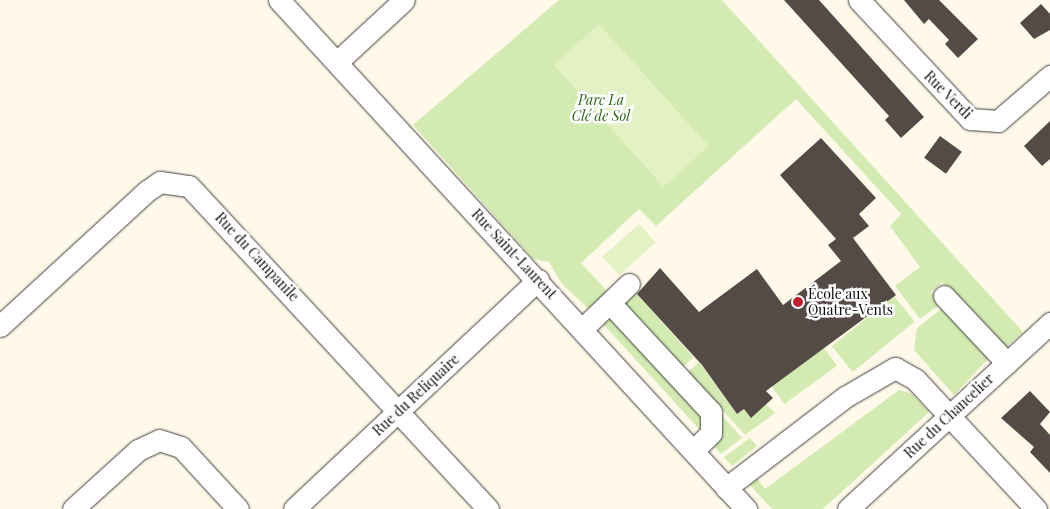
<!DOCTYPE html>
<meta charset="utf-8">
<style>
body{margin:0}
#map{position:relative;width:1050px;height:509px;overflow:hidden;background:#fff9e9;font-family:"Playfair Display",serif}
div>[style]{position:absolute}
.green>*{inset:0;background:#d3eab2;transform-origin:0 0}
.pitch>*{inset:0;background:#e4f1c4;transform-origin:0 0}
.building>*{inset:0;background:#544b47;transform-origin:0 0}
.roads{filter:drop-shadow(0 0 1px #3e3e3e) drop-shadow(0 0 1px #3e3e3e)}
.minor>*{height:21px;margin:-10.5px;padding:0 10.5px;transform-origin:10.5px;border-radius:10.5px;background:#fff}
.dots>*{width:14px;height:14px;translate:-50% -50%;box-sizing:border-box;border:2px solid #fff;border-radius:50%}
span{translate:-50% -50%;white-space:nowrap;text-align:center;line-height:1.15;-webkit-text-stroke:5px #fff;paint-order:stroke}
.street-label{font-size:14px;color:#0b0b0b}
.park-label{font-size:14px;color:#2e641a;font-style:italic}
.poi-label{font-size:14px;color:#0b0b0b}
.left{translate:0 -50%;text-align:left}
</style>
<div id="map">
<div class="green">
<i style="clip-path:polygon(559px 0,722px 0,1023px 332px,1004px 349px,942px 282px,931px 292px,942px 303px,920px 319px,895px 286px,920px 267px,890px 226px,901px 214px,796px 99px,656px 226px,639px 209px,581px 263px,609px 293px,590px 310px,562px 284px,549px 262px,533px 259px,413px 125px)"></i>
<i style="left:634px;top:291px;width:89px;height:16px;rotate:48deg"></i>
<i style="left:894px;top:296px;width:33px;height:80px;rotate:51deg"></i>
<i style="clip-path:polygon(945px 306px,993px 358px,988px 359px,954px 395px,914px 350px,917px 328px)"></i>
<i style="clip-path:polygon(613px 319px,705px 416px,701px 431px,603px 324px)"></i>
<i style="left:824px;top:348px;width:22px;height:65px;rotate:54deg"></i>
<i style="clip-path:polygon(699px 362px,737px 414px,744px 409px,751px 418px,766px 404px,775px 413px,745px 435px,688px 372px)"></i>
<i style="clip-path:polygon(899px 390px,912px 394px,929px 412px,823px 509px,772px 509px,749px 484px,757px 478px,765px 489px)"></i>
<i style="clip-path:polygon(718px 411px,742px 438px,721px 454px,714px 446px,719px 438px)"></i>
<i style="clip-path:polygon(750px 438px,757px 446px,732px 466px,724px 457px)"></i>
</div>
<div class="pitch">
<i style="left:599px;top:24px;width:164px;height:61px;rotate:48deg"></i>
<i style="left:639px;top:224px;width:25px;height:49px;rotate:48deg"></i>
</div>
<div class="building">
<i style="clip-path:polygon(784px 0,819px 0,924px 117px,901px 138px,885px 120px,889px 116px)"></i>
<i style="clip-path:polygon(904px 0,939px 0,978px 39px,958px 58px,945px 44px,949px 40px,929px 19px,924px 24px)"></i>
<i style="clip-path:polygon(1041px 4px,1050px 14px,1050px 30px,1034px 39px,1020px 23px)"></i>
<i style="clip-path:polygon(1050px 121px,1050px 159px,1042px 166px,1024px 146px)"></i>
<i style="left:940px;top:136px;width:27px;height:27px;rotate:36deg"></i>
<i style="clip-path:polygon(821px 138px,876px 198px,859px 214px,869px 226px,853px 238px,896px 295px,766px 391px,773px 398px,751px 418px,744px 409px,737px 414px,702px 365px,637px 294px,660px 268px,699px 312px,757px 269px,783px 305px,841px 261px,828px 245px,836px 239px,780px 175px)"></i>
<i style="clip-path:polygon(1030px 391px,1050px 412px,1040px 424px,1050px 435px,1050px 473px,1030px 452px,1034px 447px,1001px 418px)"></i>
</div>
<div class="roads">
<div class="minor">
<i style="left:279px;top:0;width:691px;rotate:47.46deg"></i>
<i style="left:859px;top:0;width:163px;rotate:47deg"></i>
<i style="left:970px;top:119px;width:28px;rotate:4deg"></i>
<i style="left:998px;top:121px;width:69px;rotate:-40.9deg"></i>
<i style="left:337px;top:62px;width:91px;rotate:-42.8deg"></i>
<i style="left:944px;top:296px;width:92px;rotate:46.8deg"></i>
<i style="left:610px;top:303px;width:149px;rotate:47.2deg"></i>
<i style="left:711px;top:412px;width:21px;rotate:90deg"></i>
<i style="left:711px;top:433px;width:25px;rotate:135deg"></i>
<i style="left:0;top:326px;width:200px;rotate:-42.6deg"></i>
<i style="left:147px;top:191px;width:16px;rotate:-35deg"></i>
<i style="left:160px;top:182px;width:29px;rotate:8deg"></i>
<i style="left:189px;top:186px;width:440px;rotate:47.2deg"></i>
<i style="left:582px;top:329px;width:65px;rotate:-43.8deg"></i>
<i style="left:726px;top:488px;width:150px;rotate:-37.4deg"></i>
<i style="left:845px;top:397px;width:58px;rotate:-30.1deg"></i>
<i style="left:895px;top:368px;width:23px;rotate:29deg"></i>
<i style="left:915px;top:379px;width:178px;rotate:47.1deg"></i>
<i style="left:73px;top:509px;width:88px;rotate:-42.2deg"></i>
<i style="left:138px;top:450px;width:23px;rotate:-25deg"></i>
<i style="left:159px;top:440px;width:23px;rotate:18deg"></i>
<i style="left:181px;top:447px;width:84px;rotate:47.4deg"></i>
<i style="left:294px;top:509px;width:335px;rotate:-43.2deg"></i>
<i style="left:848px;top:509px;width:275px;rotate:-42.6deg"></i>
</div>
</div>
<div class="dots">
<i style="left:798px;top:302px;background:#bf1f31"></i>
</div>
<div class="street-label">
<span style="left:948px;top:95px;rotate:45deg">Rue Verdi</span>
<span style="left:514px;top:254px;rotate:47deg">Rue Saint-Laurent</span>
<span style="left:257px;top:257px;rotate:47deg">Rue du Campanile</span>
<span style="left:416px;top:395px;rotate:-43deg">Rue du Reliquaire</span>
<span style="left:949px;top:416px;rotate:-43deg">Rue du Chancelier</span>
</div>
<div class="park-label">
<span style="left:601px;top:108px">Parc La<br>Clé de Sol</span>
</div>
<div class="poi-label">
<span class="left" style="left:808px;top:302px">École aux<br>Quatre-Vents</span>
</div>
</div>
